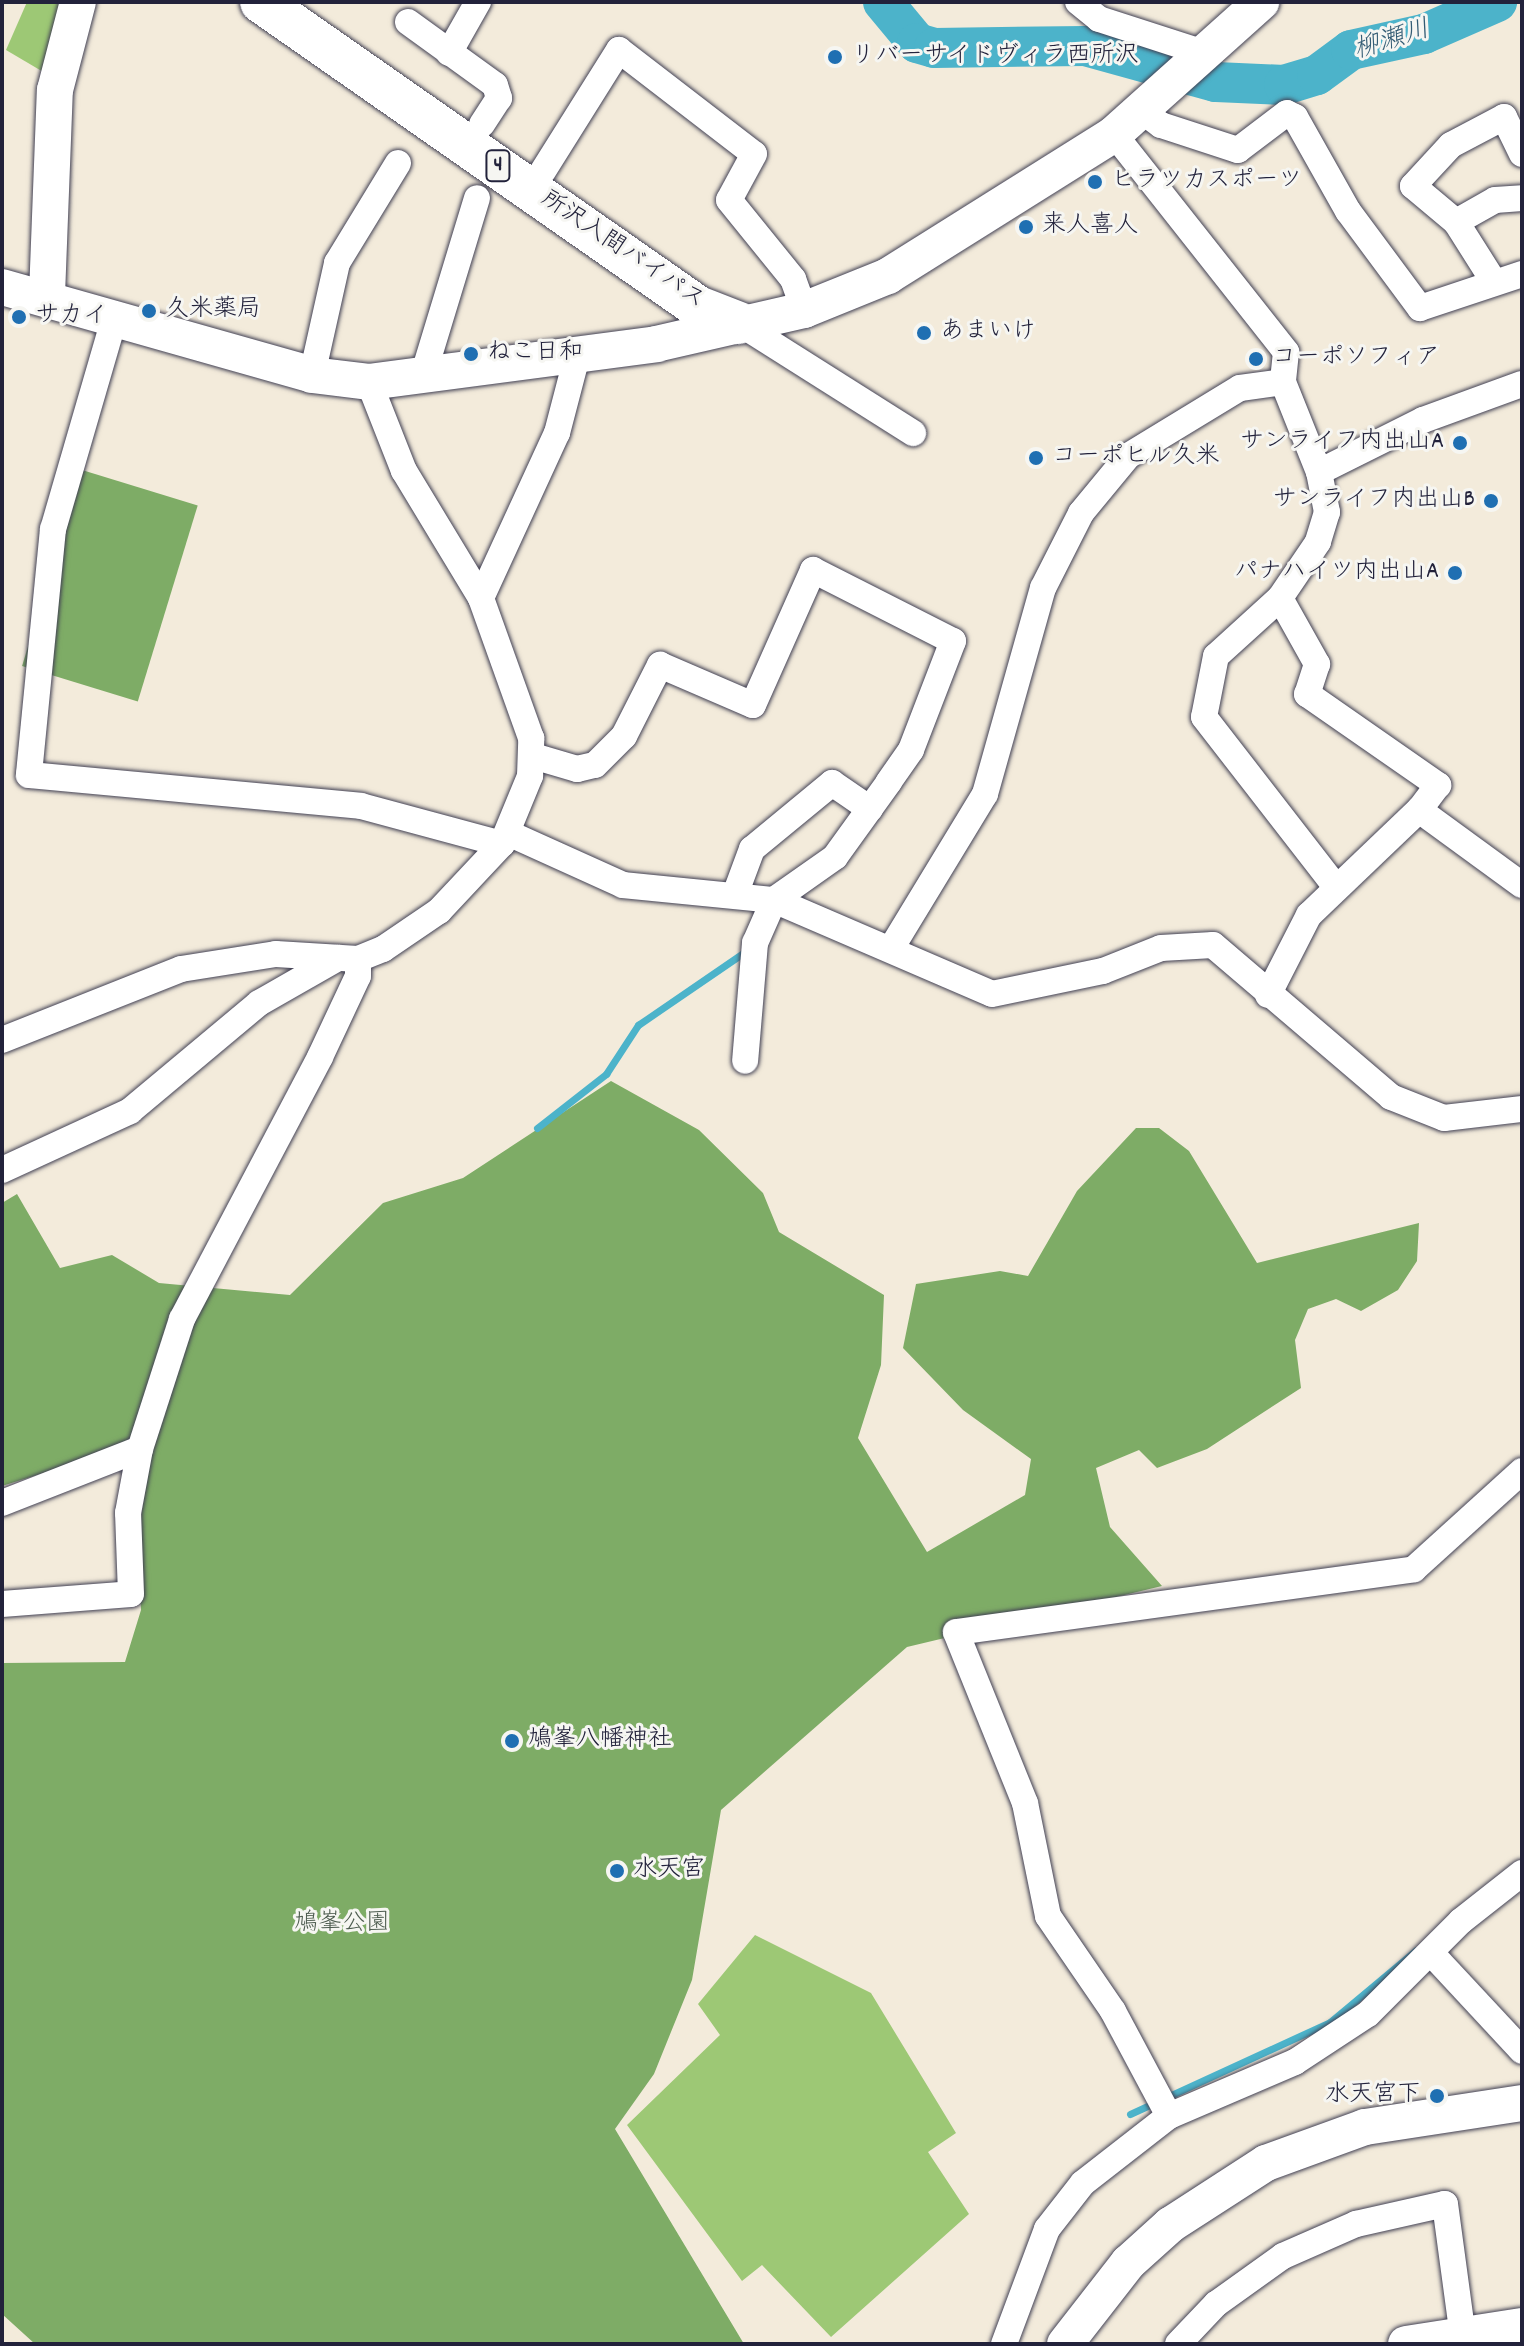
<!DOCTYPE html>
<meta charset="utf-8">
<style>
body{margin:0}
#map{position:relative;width:1524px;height:2346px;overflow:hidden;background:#f3ebdb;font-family:Dekko,"Klee One",sans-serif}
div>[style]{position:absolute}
.green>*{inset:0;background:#9dc875}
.forest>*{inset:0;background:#7eac66;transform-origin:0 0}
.stream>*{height:7px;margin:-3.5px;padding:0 3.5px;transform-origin:3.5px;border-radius:3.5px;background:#4cb3ca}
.river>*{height:40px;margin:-20px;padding:0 20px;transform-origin:20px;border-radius:20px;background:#4cb3ca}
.roads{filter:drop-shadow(0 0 2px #414053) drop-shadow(0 0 2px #414053)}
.street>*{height:26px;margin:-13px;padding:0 13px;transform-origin:13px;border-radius:13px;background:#fff}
.secondary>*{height:36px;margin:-18px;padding:0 18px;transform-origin:18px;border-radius:18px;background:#fff}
.primary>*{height:42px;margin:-21px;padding:0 21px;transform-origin:21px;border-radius:21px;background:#fff}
.dots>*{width:22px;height:22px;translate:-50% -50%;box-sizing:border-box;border:4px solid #f6f6f2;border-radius:50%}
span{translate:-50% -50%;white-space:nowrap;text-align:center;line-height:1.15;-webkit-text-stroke:6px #f6f6f2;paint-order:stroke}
.shield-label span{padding:2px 6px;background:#f6f6f2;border:2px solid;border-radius:6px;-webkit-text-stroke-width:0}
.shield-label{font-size:22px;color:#22223b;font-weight:700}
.poi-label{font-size:24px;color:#22223b}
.left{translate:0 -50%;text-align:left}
.right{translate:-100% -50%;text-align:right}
.street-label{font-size:24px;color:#22223b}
.park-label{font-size:24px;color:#4d5c4f}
.water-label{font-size:26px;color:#335c74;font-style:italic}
.frame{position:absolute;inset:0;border:4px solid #22223b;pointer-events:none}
</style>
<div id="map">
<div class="green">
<i style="clip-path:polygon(27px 2px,64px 2px,45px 73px,6px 50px)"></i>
<i style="clip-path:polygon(755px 1935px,871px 1993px,956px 2133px,928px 2152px,969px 2214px,831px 2337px,762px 2265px,742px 2281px,627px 2125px,720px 2035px,698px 2004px)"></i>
</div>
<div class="forest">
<i style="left:82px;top:470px;width:121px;height:205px;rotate:17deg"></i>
<i style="clip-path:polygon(611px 1081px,699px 1130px,763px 1193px,779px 1232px,884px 1295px,881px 1365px,858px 1438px,927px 1552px,1025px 1495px,1031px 1459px,963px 1410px,903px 1348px,916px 1284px,1000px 1271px,1028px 1276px,1077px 1191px,1136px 1128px,1159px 1128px,1189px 1151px,1257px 1263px,1419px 1223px,1417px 1261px,1398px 1290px,1361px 1311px,1336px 1299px,1308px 1309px,1295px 1340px,1301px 1388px,1207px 1449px,1157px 1468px,1139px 1450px,1096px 1468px,1110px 1527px,1162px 1586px,907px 1647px,721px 1810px,692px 1980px,654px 2074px,615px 2129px,744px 2344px,35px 2344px,2px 2314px,2px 1663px,125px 1662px,141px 1610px,137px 1542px,152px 1448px,136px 1444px,2px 1486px,2px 1203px,17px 1194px,60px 1268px,112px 1255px,159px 1283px,290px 1295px,383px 1203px,463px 1178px)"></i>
</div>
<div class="stream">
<i style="left:537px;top:1128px;width:88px;rotate:-38deg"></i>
<i style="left:606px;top:1074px;width:59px;rotate:-56.9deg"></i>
<i style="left:638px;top:1025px;width:131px;rotate:-34.4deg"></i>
<i style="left:1130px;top:2114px;width:220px;rotate:-24.7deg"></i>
<i style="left:1330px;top:2022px;width:112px;rotate:-39.9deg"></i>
</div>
<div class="river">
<i style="left:883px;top:2px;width:53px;rotate:50.3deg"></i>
<i style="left:917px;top:43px;width:18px;rotate:16deg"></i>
<i style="left:934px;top:48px;width:151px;rotate:-0.8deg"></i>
<i style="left:1085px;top:46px;width:136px;rotate:15.4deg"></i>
<i style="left:1216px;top:82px;width:68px;rotate:2.5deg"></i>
<i style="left:1284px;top:85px;width:34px;rotate:-17deg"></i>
<i style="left:1317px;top:75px;width:42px;rotate:-36.3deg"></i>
<i style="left:1351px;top:50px;width:75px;rotate:-12.4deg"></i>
<i style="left:1424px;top:34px;width:80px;rotate:-23.7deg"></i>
</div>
<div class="roads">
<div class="street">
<i style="left:1078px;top:2px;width:27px;rotate:39deg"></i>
<i style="left:1099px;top:19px;width:110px;rotate:17.9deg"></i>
<i style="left:408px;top:22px;width:107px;rotate:35.9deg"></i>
<i style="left:495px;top:85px;width:14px;rotate:73deg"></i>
<i style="left:499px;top:98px;width:31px;rotate:123deg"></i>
<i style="left:449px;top:53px;width:59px;rotate:-60.4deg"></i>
<i style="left:1141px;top:110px;width:25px;rotate:37deg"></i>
<i style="left:1161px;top:125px;width:81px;rotate:18deg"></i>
<i style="left:1238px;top:150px;width:61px;rotate:-37.1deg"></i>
<i style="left:1287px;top:113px;width:9px;rotate:27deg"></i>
<i style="left:1295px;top:117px;width:108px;rotate:60.6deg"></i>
<i style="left:1348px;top:211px;width:121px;rotate:53.4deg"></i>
<i style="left:1420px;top:308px;width:108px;rotate:-18.4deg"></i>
<i style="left:1114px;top:134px;width:278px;rotate:51.7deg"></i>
<i style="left:1286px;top:352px;width:30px;rotate:96deg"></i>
<i style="left:1283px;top:382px;width:97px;rotate:68.2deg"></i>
<i style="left:1319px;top:472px;width:41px;rotate:78.7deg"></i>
<i style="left:1327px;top:512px;width:31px;rotate:107deg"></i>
<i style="left:1318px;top:542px;width:68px;rotate:124.2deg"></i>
<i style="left:1280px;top:598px;width:76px;rotate:60.7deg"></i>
<i style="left:1317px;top:664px;width:32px;rotate:108deg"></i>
<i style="left:1307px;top:694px;width:160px;rotate:34.8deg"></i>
<i style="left:1438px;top:785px;width:31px;rotate:127deg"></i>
<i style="left:1419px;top:810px;width:127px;rotate:36.1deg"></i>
<i style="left:543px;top:171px;width:143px;rotate:-57.9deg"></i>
<i style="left:619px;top:50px;width:170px;rotate:37.6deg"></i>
<i style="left:754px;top:154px;width:52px;rotate:118.5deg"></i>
<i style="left:729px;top:200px;width:102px;rotate:51deg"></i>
<i style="left:793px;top:279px;width:33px;rotate:70deg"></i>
<i style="left:1456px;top:222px;width:45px;rotate:-29.4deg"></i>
<i style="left:1495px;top:200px;width:27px;rotate:-4deg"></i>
<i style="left:1494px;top:282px;width:71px;rotate:-122.3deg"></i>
<i style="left:1456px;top:222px;width:56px;rotate:-140.1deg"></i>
<i style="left:1413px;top:186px;width:56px;rotate:-47.2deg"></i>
<i style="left:1451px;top:145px;width:60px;rotate:-27.8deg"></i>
<i style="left:1504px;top:117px;width:41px;rotate:64.1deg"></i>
<i style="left:115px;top:316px;width:222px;rotate:106.2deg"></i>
<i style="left:53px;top:529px;width:247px;rotate:95.6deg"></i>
<i style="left:29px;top:775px;width:333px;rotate:5.3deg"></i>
<i style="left:361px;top:806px;width:146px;rotate:15.1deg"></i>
<i style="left:739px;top:323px;width:206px;rotate:32.3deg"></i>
<i style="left:312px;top:375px;width:115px;rotate:-77.4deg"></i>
<i style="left:337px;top:263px;width:117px;rotate:-58.6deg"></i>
<i style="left:422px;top:379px;width:189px;rotate:-73.1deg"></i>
<i style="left:1319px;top:472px;width:116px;rotate:-26.6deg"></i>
<i style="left:1423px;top:420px;width:105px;rotate:-20deg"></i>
<i style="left:481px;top:598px;width:182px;rotate:-65.3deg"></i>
<i style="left:557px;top:433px;width:75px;rotate:-75.4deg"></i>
<i style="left:1280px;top:598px;width:86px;rotate:137.8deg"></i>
<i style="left:1216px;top:656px;width:62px;rotate:101.1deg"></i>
<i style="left:1204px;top:717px;width:215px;rotate:52.2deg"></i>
<i style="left:533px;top:756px;width:46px;rotate:16.5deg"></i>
<i style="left:577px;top:769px;width:18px;rotate:-13deg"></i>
<i style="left:595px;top:765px;width:41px;rotate:-45deg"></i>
<i style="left:624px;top:736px;width:80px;rotate:-63.1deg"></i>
<i style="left:660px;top:665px;width:101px;rotate:23.3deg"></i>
<i style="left:753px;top:705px;width:148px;rotate:-66deg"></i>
<i style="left:813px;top:570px;width:157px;rotate:26.9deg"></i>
<i style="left:953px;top:641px;width:117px;rotate:111.1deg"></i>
<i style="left:911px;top:750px;width:39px;rotate:125deg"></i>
<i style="left:889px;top:782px;width:92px;rotate:125.8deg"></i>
<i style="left:835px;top:857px;width:75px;rotate:144.8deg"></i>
<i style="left:774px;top:900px;width:47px;rotate:113.8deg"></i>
<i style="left:755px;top:943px;width:118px;rotate:94.8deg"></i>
<i style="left:508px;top:833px;width:126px;rotate:24.3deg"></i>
<i style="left:623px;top:885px;width:152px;rotate:5.7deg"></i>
<i style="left:774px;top:900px;width:237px;rotate:23.3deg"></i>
<i style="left:992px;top:994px;width:113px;rotate:-11.7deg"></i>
<i style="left:1103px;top:971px;width:62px;rotate:-21.6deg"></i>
<i style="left:1161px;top:948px;width:52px;rotate:-3.3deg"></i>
<i style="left:1213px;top:945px;width:234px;rotate:40.5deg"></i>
<i style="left:1391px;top:1097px;width:57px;rotate:21.6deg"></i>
<i style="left:1444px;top:1118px;width:79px;rotate:-6.6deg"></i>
<i style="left:736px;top:892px;width:46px;rotate:-69.6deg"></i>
<i style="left:752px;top:849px;width:104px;rotate:-39.5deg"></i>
<i style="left:832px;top:783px;width:46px;rotate:34.4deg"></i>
<i style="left:892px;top:947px;width:179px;rotate:-58.7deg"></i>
<i style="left:985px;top:794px;width:214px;rotate:-74.3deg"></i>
<i style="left:1043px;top:588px;width:84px;rotate:-63.1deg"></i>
<i style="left:1081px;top:513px;width:74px;rotate:-50.5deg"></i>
<i style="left:1128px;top:456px;width:131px;rotate:-31.3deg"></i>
<i style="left:1240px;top:388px;width:43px;rotate:-7.9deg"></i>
<i style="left:1268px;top:995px;width:90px;rotate:-62.9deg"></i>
<i style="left:1309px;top:915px;width:152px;rotate:-43.7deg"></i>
<i style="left:2px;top:1040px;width:193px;rotate:-21.6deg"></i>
<i style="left:181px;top:969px;width:96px;rotate:-9deg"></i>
<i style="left:276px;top:954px;width:82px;rotate:3.5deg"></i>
<i style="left:358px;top:959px;width:27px;rotate:-22deg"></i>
<i style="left:383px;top:949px;width:68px;rotate:-34.2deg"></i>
<i style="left:439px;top:911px;width:92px;rotate:-46.8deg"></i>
<i style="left:502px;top:844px;width:74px;rotate:-67.6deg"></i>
<i style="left:530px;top:776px;width:38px;rotate:-88deg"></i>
<i style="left:531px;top:738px;width:149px;rotate:-109.7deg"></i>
<i style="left:481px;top:598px;width:149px;rotate:-121.2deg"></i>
<i style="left:404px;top:471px;width:96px;rotate:-111.5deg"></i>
<i style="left:2px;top:1170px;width:141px;rotate:-24.7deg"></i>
<i style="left:130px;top:1111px;width:168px;rotate:-39.9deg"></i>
<i style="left:259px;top:1003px;width:91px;rotate:-29.7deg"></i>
<i style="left:2px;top:1503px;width:148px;rotate:-21.4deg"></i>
<i style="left:140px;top:1449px;width:137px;rotate:-72.1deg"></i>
<i style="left:182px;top:1319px;width:296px;rotate:-62.2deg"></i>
<i style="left:320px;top:1057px;width:89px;rotate:-64.9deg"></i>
<i style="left:358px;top:976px;width:17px;rotate:-90deg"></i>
<i style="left:2px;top:1604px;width:129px;rotate:-4.4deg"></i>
<i style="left:131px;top:1594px;width:81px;rotate:-92.1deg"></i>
<i style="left:128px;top:1513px;width:65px;rotate:-79.4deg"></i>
<i style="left:1432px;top:1954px;width:132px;rotate:47.1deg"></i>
<i style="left:1169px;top:2116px;width:119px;rotate:-118.1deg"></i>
<i style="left:1113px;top:2011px;width:115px;rotate:-124.4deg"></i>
<i style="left:1048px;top:1916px;width:115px;rotate:-101.5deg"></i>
<i style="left:1025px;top:1803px;width:184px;rotate:-112deg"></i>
<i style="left:956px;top:1632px;width:462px;rotate:-7.8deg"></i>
<i style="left:1414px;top:1569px;width:146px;rotate:-42.2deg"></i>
<i style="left:1004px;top:2344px;width:123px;rotate:-69.5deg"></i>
<i style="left:1047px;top:2229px;width:58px;rotate:-52deg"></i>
<i style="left:1083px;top:2183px;width:109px;rotate:-37.9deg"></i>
<i style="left:1169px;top:2116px;width:137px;rotate:-23.2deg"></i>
<i style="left:1295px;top:2062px;width:87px;rotate:-33.3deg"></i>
<i style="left:1368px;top:2014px;width:132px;rotate:-45deg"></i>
<i style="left:1461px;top:1921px;width:78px;rotate:-38.2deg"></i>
<i style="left:1178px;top:2344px;width:55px;rotate:-46.5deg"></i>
<i style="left:1216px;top:2304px;width:82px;rotate:-35.6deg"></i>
<i style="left:1283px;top:2256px;width:80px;rotate:-23.7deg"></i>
<i style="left:1356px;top:2224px;width:91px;rotate:-12.7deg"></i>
<i style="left:1445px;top:2204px;width:141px;rotate:82.3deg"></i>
</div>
<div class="secondary">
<i style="left:2px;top:287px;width:322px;rotate:15.8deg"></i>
<i style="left:312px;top:375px;width:57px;rotate:7deg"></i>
<i style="left:369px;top:382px;width:290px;rotate:-7.5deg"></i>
<i style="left:656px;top:344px;width:152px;rotate:-12.9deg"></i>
<i style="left:804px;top:310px;width:91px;rotate:-22deg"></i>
<i style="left:888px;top:276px;width:267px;rotate:-32.1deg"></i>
<i style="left:1114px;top:134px;width:198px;rotate:-41.9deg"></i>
<i style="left:47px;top:295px;width:205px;rotate:-87.8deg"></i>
<i style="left:55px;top:90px;width:91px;rotate:-75.4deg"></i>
<i style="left:1065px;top:2344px;width:103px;rotate:-52.1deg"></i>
<i style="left:1128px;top:2263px;width:57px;rotate:-42.1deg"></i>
<i style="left:1170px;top:2225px;width:114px;rotate:-32.9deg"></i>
<i style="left:1266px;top:2163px;width:105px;rotate:-20deg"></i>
<i style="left:1365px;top:2127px;width:159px;rotate:-8.7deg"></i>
<i style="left:1406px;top:2344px;width:117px;rotate:-8.8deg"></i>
</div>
<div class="primary">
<i style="left:261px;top:2px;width:533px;rotate:34.91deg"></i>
<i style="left:698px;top:307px;width:44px;rotate:21.3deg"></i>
</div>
</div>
<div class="dots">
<i style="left:835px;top:57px;background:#1f6fb2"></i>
<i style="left:1095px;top:182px;background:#1f6fb2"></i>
<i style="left:1026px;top:227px;background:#1f6fb2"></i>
<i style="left:149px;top:311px;background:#1f6fb2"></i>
<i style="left:19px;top:317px;background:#1f6fb2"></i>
<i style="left:924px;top:333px;background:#1f6fb2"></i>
<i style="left:471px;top:354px;background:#1f6fb2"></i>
<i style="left:1256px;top:359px;background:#1f6fb2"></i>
<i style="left:1460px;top:443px;background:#1f6fb2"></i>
<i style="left:1036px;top:458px;background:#1f6fb2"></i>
<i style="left:1491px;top:501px;background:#1f6fb2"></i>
<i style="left:1455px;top:573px;background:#1f6fb2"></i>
<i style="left:512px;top:1741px;background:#1f6fb2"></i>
<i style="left:617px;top:1871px;background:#1f6fb2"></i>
<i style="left:1437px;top:2096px;background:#1f6fb2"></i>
</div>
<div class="shield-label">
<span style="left:498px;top:166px">4</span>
</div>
<div class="poi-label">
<span class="left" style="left:851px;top:57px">リバーサイドヴィラ西所沢</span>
<span class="left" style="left:1111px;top:182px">ヒラツカスポーツ</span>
<span class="left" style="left:1042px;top:227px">来人喜人</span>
<span class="left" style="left:165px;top:311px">久米薬局</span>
<span class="left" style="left:35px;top:317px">サカイ</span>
<span class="left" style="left:940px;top:333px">あまいけ</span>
<span class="left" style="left:487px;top:354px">ねこ日和</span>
<span class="left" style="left:1272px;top:359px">コーポソフィア</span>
<span class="right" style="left:1444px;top:443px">サンライフ内出山A</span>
<span class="left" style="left:1052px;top:458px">コーポヒル久米</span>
<span class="right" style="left:1475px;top:501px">サンライフ内出山B</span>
<span class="right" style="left:1439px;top:573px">パナハイツ内出山A</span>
<span class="left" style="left:528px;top:1741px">鳩峯八幡神社</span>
<span class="left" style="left:633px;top:1871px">水天宮</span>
<span class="right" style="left:1421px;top:2096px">水天宮下</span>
</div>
<div class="street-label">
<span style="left:622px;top:251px;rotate:34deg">所沢入間バイパス</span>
</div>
<div class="park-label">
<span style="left:342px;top:1925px">鳩峯公園</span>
</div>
<div class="water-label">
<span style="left:1392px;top:41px;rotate:-17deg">柳瀬川</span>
</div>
<div class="frame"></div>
</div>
